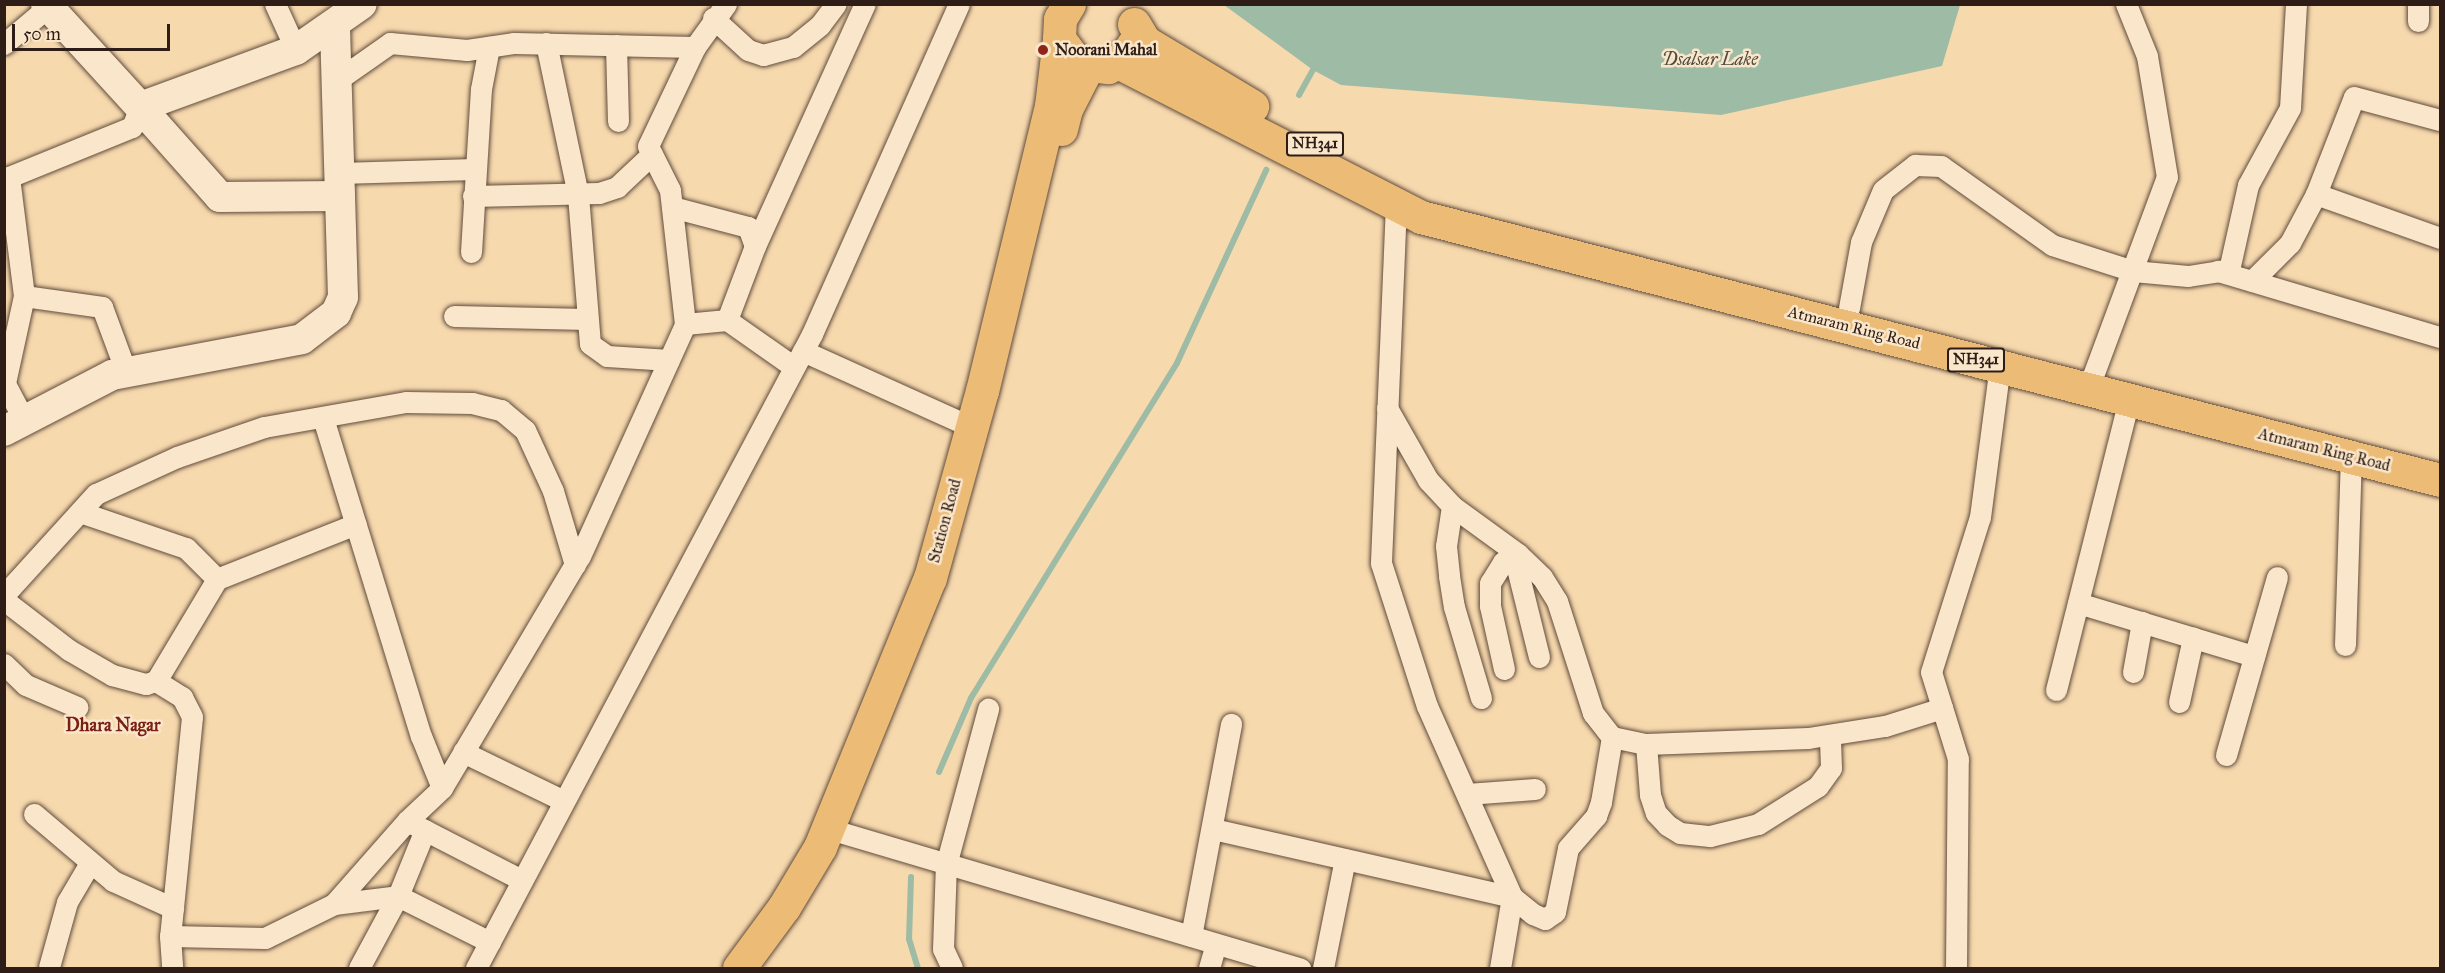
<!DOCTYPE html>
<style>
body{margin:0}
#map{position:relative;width:2445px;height:973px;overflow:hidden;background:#f7d9ae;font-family:"IM FELL Great Primer",serif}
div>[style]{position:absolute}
.water>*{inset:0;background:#9ebba5}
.stream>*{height:6px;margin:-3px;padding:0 3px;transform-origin:3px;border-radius:3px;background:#9ebba5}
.roads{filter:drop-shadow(0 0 2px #604c3c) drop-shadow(0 0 2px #604c3c)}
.street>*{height:21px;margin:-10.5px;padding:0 10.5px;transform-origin:10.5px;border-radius:10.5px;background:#fae6ca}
.secondary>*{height:30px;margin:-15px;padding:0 15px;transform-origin:15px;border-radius:15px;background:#fae6ca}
.primary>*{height:33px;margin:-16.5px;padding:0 16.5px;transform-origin:16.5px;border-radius:16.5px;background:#ecbc77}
.highway>*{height:33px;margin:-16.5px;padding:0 16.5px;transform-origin:16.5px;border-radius:16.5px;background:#ecbc77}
.dots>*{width:16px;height:16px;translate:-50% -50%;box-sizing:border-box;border:3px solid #fae6ca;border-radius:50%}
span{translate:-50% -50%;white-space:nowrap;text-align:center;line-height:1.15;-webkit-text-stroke:5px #fae6ca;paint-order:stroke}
.shield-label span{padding:2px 4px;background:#fae6ca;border:2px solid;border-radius:4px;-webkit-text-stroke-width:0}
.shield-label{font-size:15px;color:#2d1d16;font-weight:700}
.poi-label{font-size:16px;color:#2d1d16;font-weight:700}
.left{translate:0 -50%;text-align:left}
.street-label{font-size:16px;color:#2d1d16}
.water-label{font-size:18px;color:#4f4c41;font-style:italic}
.neighbourhood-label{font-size:18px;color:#7a1f14;font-weight:700}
.frame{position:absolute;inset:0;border:6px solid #2d1d16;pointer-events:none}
.scale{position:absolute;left:12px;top:24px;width:158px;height:27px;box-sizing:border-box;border:3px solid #2d1d16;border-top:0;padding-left:8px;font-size:18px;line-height:21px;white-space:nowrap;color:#2d1d16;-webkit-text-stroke:4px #fae6ca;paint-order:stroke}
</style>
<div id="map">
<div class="water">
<i style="clip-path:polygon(1224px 5px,1960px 5px,1942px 66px,1721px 115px,1341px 85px,1313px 70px)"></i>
</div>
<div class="stream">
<i style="left:1299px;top:95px;width:29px;rotate:-61deg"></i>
<i style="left:939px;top:772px;width:81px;rotate:-66.6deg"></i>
<i style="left:971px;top:698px;width:393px;rotate:-58.4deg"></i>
<i style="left:1177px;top:363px;width:213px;rotate:-65.2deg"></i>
<i style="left:911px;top:877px;width:62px;rotate:91.8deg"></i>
<i style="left:909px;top:939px;width:30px;rotate:73deg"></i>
</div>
<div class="roads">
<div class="street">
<i style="left:275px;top:4px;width:51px;rotate:65.5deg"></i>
<i style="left:713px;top:18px;width:47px;rotate:42.4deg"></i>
<i style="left:748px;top:50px;width:16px;rotate:18deg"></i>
<i style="left:763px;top:55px;width:31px;rotate:-15deg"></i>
<i style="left:793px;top:47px;width:35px;rotate:-39deg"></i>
<i style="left:820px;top:25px;width:26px;rotate:-53deg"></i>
<i style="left:2418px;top:21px;width:17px;rotate:-90deg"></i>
<i style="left:546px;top:43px;width:155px;rotate:78.1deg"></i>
<i style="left:578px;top:195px;width:149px;rotate:85.4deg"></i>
<i style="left:590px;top:344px;width:21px;rotate:35deg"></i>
<i style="left:607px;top:356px;width:62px;rotate:3.7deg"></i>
<i style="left:4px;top:44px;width:57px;rotate:-40.1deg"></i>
<i style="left:616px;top:45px;width:76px;rotate:88.5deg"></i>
<i style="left:336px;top:81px;width:66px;rotate:-35.1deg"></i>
<i style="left:390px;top:43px;width:77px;rotate:5.2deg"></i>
<i style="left:467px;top:50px;width:48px;rotate:-8.5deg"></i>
<i style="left:514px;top:43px;width:181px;rotate:1.3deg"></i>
<i style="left:340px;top:173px;width:134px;rotate:-1.7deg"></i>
<i style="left:9px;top:177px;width:120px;rotate:82.8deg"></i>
<i style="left:24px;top:296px;width:79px;rotate:8deg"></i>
<i style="left:102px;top:307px;width:69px;rotate:69.7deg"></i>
<i style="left:4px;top:179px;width:138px;rotate:-22.1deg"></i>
<i style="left:132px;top:127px;width:22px;rotate:-68deg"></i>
<i style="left:2316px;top:194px;width:132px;rotate:19.5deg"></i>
<i style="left:473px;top:196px;width:126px;rotate:-1.4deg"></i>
<i style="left:599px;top:193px;width:19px;rotate:-18deg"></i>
<i style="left:617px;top:187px;width:48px;rotate:-43.3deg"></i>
<i style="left:1396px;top:204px;width:359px;rotate:92.4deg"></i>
<i style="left:1381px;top:563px;width:150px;rotate:72.2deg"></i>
<i style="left:1427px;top:706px;width:209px;rotate:66deg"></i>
<i style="left:1512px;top:897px;width:72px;rotate:99.6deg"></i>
<i style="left:672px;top:207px;width:79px;rotate:14.7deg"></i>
<i style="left:748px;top:227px;width:20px;rotate:70deg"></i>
<i style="left:755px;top:246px;width:79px;rotate:110.7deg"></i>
<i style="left:727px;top:320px;width:82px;rotate:35deg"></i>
<i style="left:755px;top:246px;width:266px;rotate:-65.6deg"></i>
<i style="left:471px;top:252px;width:163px;rotate:-86.5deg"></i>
<i style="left:481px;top:89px;width:43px;rotate:-79.2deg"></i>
<i style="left:2218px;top:271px;width:11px;rotate:-5deg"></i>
<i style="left:2229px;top:270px;width:87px;rotate:-77.4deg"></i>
<i style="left:2248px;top:185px;width:88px;rotate:-61.4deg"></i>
<i style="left:2290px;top:108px;width:104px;rotate:-86.7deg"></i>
<i style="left:2252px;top:281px;width:54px;rotate:-45deg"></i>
<i style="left:2290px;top:243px;width:55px;rotate:-62deg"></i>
<i style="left:2316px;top:194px;width:104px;rotate:-68.6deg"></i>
<i style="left:2354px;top:97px;width:89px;rotate:15deg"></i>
<i style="left:1849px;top:308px;width:67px;rotate:-79.7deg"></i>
<i style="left:1861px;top:242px;width:56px;rotate:-67.1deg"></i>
<i style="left:1883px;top:190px;width:41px;rotate:-38deg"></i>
<i style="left:1915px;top:165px;width:26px;rotate:2deg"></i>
<i style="left:1941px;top:166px;width:136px;rotate:35.4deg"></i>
<i style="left:2052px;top:245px;width:85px;rotate:17.8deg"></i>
<i style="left:2133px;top:271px;width:55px;rotate:5.2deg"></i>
<i style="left:2188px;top:276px;width:30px;rotate:-9deg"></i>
<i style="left:2218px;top:271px;width:232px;rotate:16.6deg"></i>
<i style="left:454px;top:316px;width:133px;rotate:1.3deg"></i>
<i style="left:685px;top:324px;width:42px;rotate:-5.4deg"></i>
<i style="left:803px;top:351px;width:184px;rotate:24.3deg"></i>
<i style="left:4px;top:382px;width:41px;rotate:62.2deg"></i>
<i style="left:5px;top:383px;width:89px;rotate:-77.7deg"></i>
<i style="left:2088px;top:389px;width:226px;rotate:-69.6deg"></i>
<i style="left:2167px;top:177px;width:123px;rotate:-99.4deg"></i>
<i style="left:2147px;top:56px;width:56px;rotate:-112deg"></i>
<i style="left:1387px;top:408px;width:83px;rotate:60.3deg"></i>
<i style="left:1428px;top:480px;width:35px;rotate:47deg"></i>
<i style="left:1452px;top:506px;width:82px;rotate:36deg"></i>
<i style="left:1518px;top:554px;width:33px;rotate:44deg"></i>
<i style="left:1542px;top:577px;width:28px;rotate:58deg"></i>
<i style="left:1557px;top:601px;width:118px;rotate:72.2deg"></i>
<i style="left:1593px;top:713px;width:31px;rotate:52deg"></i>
<i style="left:1612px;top:737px;width:35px;rotate:12deg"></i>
<i style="left:1646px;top:744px;width:162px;rotate:-2.1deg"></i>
<i style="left:1808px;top:738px;width:78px;rotate:-8.9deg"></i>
<i style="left:1885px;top:726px;width:60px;rotate:-17.5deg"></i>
<i style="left:323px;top:418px;width:333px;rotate:72.9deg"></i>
<i style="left:421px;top:736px;width:56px;rotate:68deg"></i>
<i style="left:1452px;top:506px;width:40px;rotate:98.5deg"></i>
<i style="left:1446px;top:546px;width:30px;rotate:84deg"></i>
<i style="left:1449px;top:576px;width:31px;rotate:81deg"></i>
<i style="left:1454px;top:607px;width:95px;rotate:73.5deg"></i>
<i style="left:80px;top:512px;width:112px;rotate:18.8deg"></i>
<i style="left:186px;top:548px;width:44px;rotate:45deg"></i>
<i style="left:1514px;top:556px;width:104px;rotate:76.1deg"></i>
<i style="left:4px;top:595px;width:137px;rotate:-47.7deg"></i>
<i style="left:96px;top:494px;width:89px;rotate:-24.6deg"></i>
<i style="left:177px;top:457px;width:92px;rotate:-19deg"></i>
<i style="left:264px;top:427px;width:144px;rotate:-10deg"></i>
<i style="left:406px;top:402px;width:66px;rotate:0.9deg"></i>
<i style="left:472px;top:403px;width:30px;rotate:14deg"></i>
<i style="left:501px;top:410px;width:31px;rotate:40deg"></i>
<i style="left:525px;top:430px;width:67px;rotate:65.3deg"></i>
<i style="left:553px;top:491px;width:77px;rotate:73.4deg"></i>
<i style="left:4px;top:600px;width:82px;rotate:37.6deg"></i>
<i style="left:69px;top:650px;width:50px;rotate:30.2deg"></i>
<i style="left:112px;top:675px;width:35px;rotate:15deg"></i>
<i style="left:146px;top:684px;width:10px;rotate:-17deg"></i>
<i style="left:156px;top:681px;width:119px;rotate:-59.1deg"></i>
<i style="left:217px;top:579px;width:149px;rotate:-21.6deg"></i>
<i style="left:2078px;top:603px;width:184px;rotate:16.8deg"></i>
<i style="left:2345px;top:645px;width:188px;rotate:-88.2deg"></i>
<i style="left:4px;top:664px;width:30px;rotate:44deg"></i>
<i style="left:26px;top:685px;width:56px;rotate:23.3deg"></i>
<i style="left:1504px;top:669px;width:65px;rotate:-102.5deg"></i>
<i style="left:1490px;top:606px;width:23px;rotate:-90deg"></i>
<i style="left:1490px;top:583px;width:25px;rotate:-58deg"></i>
<i style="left:1503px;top:562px;width:17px;rotate:-28deg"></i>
<i style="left:2133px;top:672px;width:51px;rotate:-79.8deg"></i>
<i style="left:156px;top:681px;width:31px;rotate:32deg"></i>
<i style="left:182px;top:697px;width:22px;rotate:63deg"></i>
<i style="left:192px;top:717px;width:220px;rotate:95.7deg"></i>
<i style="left:170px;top:936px;width:32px;rotate:86deg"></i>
<i style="left:2056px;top:690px;width:299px;rotate:-75.9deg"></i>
<i style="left:2179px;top:702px;width:66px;rotate:-77.7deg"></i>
<i style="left:1646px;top:744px;width:51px;rotate:85.5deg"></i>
<i style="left:1650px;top:795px;width:19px;rotate:72deg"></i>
<i style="left:1656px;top:813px;width:16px;rotate:47deg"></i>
<i style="left:1667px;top:825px;width:15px;rotate:32deg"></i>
<i style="left:1680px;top:833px;width:30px;rotate:6deg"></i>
<i style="left:1710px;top:836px;width:49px;rotate:-14deg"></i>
<i style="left:1758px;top:824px;width:71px;rotate:-32.3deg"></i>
<i style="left:1818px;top:786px;width:22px;rotate:-54deg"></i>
<i style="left:1831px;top:768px;width:33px;rotate:-92deg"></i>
<i style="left:463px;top:752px;width:112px;rotate:25.9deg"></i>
<i style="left:2226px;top:755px;width:185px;rotate:-74deg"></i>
<i style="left:1467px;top:794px;width:68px;rotate:-4.2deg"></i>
<i style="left:34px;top:814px;width:104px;rotate:40.3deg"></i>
<i style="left:113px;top:881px;width:66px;rotate:24.2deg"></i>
<i style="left:407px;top:821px;width:48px;rotate:-43.3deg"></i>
<i style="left:442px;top:788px;width:270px;rotate:-59.3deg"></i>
<i style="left:580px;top:556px;width:255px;rotate:-65.6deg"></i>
<i style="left:685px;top:324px;width:135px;rotate:-96.4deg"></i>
<i style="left:670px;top:190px;width:49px;rotate:-116.6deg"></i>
<i style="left:648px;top:146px;width:110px;rotate:-64.6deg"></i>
<i style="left:695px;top:47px;width:53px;rotate:-54.2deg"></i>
<i style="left:1213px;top:829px;width:307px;rotate:12.8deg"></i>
<i style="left:1512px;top:897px;width:27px;rotate:39deg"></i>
<i style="left:1533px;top:914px;width:13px;rotate:23deg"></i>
<i style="left:1545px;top:919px;width:12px;rotate:-35deg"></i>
<i style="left:1555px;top:912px;width:65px;rotate:-78.5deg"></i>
<i style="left:1568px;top:848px;width:43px;rotate:-48.8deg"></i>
<i style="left:1596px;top:816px;width:15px;rotate:-70deg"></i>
<i style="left:1601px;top:802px;width:66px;rotate:-80.4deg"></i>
<i style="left:843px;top:833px;width:477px;rotate:16.5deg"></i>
<i style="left:334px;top:904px;width:111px;rotate:-48.7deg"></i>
<i style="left:407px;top:821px;width:129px;rotate:27.2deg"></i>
<i style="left:170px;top:936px;width:95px;rotate:1.2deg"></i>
<i style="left:265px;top:938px;width:77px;rotate:-26.2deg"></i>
<i style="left:334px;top:904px;width:64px;rotate:-7.1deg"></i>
<i style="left:398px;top:896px;width:103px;rotate:26.6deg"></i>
<i style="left:1191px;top:936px;width:216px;rotate:-79.3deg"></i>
<i style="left:49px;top:967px;width:67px;rotate:-74.5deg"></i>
<i style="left:67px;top:902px;width:45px;rotate:-59.5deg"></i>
<i style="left:359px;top:968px;width:82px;rotate:-61.6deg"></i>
<i style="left:398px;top:896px;width:71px;rotate:-67.8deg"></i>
<i style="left:476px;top:968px;width:718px;rotate:-62.08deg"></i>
<i style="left:812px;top:334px;width:361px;rotate:-66deg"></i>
<i style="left:952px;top:968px;width:21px;rotate:-115deg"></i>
<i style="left:943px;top:949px;width:84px;rotate:-88deg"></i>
<i style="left:946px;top:865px;width:162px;rotate:-74.9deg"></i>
<i style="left:1209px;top:968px;width:25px;rotate:-74deg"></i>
<i style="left:1323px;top:968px;width:111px;rotate:-78.6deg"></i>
<i style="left:1956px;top:968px;width:209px;rotate:-89.5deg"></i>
<i style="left:1958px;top:759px;width:91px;rotate:-107.2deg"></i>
<i style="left:1931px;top:672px;width:163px;rotate:-72.5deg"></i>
<i style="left:1980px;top:517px;width:152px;rotate:-82.5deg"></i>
</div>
<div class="secondary">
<i style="left:46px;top:4px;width:139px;rotate:47.6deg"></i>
<i style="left:140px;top:107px;width:166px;rotate:-20.1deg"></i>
<i style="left:296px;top:50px;width:80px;rotate:-34.9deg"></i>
<i style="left:140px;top:107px;width:120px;rotate:48.4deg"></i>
<i style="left:220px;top:197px;width:120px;rotate:-0.5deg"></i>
<i style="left:4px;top:431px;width:122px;rotate:-27.4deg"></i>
<i style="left:112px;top:375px;width:193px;rotate:-10.7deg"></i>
<i style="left:302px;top:339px;width:43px;rotate:-37.4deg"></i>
<i style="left:336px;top:313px;width:17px;rotate:-66deg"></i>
<i style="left:343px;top:297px;width:270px;rotate:-91.7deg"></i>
</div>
<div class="primary">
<i style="left:1061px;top:129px;width:21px;rotate:-76deg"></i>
<i style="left:1066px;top:109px;width:46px;rotate:-62.9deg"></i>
<i style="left:739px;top:968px;width:76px;rotate:-53.6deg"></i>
<i style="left:784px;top:907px;width:70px;rotate:-59deg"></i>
<i style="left:820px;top:847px;width:291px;rotate:-67.8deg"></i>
<i style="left:930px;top:578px;width:194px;rotate:-74.5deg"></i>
<i style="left:982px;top:391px;width:293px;rotate:-76.4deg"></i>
<i style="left:1051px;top:106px;width:67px;rotate:-83.2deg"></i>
</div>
<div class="highway">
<i style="left:1069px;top:4px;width:17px;rotate:121deg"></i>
<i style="left:1060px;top:19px;width:20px;rotate:93deg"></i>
<i style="left:1059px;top:39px;width:31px;rotate:53deg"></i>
<i style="left:1078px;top:64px;width:30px;rotate:6deg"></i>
<i style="left:1108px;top:67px;width:22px;rotate:-34deg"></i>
<i style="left:1126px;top:55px;width:11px;rotate:-56deg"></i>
<i style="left:1134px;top:24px;width:21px;rotate:59deg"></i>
<i style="left:1145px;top:42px;width:125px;rotate:30.9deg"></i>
<i style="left:1118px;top:62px;width:340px;rotate:27.1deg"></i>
<i style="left:1421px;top:217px;width:1052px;rotate:14.47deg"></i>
</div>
</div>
<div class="dots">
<i style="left:1043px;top:50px;background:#8f2418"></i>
</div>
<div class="shield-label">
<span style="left:1315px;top:144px">NH341</span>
<span style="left:1976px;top:360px">NH341</span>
</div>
<div class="poi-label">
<span class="left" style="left:1055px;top:50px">Noorani Mahal</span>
</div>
<div class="street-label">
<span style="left:1854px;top:328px;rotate:14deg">Atmaram Ring Road</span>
<span style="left:2324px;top:450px;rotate:14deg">Atmaram Ring Road</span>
<span style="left:945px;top:521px;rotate:-75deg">Station Road</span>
</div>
<div class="water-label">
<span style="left:1710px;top:59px">Dsalsar Lake</span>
</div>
<div class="neighbourhood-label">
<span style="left:113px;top:725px">Dhara Nagar</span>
</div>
<div class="frame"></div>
<div class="scale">50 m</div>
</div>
